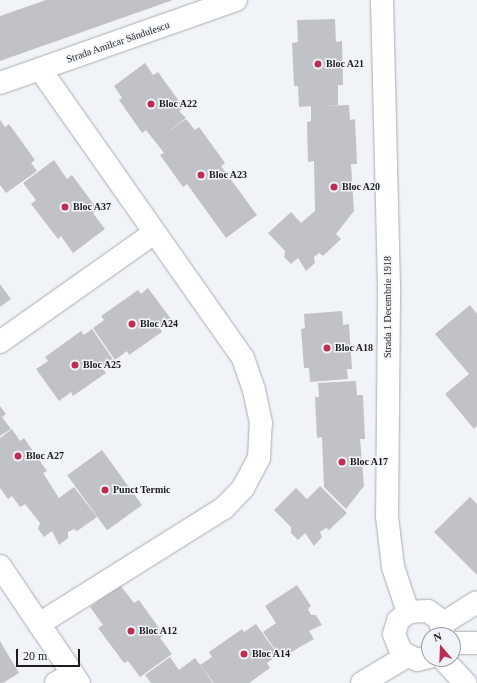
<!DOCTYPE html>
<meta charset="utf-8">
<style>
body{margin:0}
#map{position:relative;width:477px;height:683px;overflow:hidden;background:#f0f4f8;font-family:"Times New Roman",serif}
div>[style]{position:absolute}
.building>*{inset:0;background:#c0c2c7;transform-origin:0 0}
.roads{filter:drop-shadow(0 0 1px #a9acb1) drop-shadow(0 0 1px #a9acb1)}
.minor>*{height:22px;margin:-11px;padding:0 11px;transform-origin:11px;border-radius:11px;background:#fff}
.dots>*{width:11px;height:11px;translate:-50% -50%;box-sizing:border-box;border:2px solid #f0f4f8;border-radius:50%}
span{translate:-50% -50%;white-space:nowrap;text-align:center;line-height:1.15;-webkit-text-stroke:3px #f0f4f8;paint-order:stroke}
.street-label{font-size:10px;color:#1c1d1f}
.poi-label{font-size:10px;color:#1c1d1f;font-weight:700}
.left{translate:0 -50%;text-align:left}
.north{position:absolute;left:421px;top:627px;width:40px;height:40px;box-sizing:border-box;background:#f0f4f8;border:1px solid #9b9ea1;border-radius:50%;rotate:341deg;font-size:11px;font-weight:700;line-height:16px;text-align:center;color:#1c1d1f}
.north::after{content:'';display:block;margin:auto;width:14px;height:18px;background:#be2e54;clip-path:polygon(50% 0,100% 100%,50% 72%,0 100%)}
.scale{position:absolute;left:16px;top:649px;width:64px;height:18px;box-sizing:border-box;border:2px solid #1c1d1f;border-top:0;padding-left:5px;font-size:12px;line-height:14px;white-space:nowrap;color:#1c1d1f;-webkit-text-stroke:3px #f0f4f8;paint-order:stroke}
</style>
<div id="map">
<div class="building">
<i style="clip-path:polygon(46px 0,173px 0,0 61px,0 16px)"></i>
<i style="clip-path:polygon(335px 19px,336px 42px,342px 41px,343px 85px,338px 85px,338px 105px,325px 106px,349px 105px,350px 120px,355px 119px,357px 164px,351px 164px,354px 211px,336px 234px,341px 239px,323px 256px,319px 253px,314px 257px,315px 263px,306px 271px,298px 258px,291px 264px,284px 257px,285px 251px,268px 233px,291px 212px,301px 223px,315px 211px,314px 161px,308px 162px,307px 122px,311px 121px,311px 106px,299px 107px,298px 86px,294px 86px,292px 43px,298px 42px,297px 20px)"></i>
<i style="clip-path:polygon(145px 63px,153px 75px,158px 72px,184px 108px,179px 111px,186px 118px,165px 134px,186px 119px,195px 130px,199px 127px,225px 163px,221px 166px,257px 215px,226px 238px,187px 184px,183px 187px,160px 155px,164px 153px,146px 130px,142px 133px,119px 100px,122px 98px,114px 86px)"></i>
<i style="clip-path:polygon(0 120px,5px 127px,9px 124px,35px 160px,31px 163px,37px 171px,6px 193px,0 185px)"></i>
<i style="clip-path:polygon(54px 160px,67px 179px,72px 175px,98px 210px,93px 213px,105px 229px,73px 253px,61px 236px,58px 239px,31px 204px,36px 200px,23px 183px)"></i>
<i style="clip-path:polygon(0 284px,11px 299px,0 307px)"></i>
<i style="clip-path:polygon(148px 288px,171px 319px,159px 327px,162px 332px,129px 355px,127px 351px,115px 360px,93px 328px,104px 320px,101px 316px,138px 290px,141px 294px)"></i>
<i style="clip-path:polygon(470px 305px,477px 314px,477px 426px,474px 429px,445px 394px,469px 374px,435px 334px)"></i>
<i style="clip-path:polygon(342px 311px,343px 325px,349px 324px,352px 369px,347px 369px,348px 379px,310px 382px,309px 368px,304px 368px,301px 329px,305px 328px,304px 314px)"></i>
<i style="clip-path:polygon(92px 329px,114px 361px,103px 369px,106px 373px,73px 396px,71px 392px,59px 401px,36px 369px,48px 361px,45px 357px,81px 331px,84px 335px)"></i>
<i style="clip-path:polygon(356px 381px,357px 395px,363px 395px,365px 439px,360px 439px,364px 486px,346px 509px,324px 487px,322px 437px,317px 438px,315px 397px,319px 397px,318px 383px)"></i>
<i style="clip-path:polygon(0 406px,6px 414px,2px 417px,11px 429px,0 436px)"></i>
<i style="clip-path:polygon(12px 429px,20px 441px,24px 438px,47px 471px,43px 473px,59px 498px,74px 487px,97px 517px,77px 531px,74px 529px,68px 532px,68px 538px,59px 545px,52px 531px,44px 537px,38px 529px,40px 523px,25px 504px,20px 507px,12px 496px,8px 499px,0 488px,0 438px)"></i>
<i style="left:102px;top:450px;width:68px;height:43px;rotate:54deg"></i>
<i style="clip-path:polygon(320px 486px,347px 513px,329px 530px,326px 528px,320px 532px,322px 537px,314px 546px,305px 533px,298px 540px,291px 533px,291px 527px,274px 510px,296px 488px,307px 499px)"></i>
<i style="clip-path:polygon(470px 497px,477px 504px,477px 575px,434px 532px)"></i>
<i style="clip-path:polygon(120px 585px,134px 603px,139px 600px,164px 635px,160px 638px,172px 654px,140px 677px,128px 661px,124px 663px,98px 628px,103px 625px,90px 607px)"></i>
<i style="clip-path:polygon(297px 585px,311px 606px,308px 609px,311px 615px,316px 615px,322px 625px,309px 631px,314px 639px,281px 658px,263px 632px,276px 623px,265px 606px)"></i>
<i style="clip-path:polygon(256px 624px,278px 655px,267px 663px,270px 668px,249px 683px,214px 683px,200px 665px,212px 657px,209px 652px,242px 629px,244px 632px)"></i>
<i style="clip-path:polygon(0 641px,19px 673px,3px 683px,0 683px)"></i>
<i style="clip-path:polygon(170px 657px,179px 670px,195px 658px,213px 683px,151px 683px,145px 675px)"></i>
</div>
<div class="roads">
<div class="minor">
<i style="left:382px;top:0;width:295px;rotate:88.6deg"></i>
<i style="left:389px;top:295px;width:221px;rotate:90.5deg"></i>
<i style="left:387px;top:516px;width:51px;rotate:83.3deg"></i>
<i style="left:393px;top:567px;width:47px;rotate:71.6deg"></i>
<i style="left:0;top:83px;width:250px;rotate:-19.4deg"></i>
<i style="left:0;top:342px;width:189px;rotate:-35.3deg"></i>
<i style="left:0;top:566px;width:141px;rotate:56deg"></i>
<i style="left:39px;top:624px;width:218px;rotate:-32.1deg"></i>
<i style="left:224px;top:508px;width:28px;rotate:-46deg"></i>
<i style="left:243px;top:488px;width:34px;rotate:-62deg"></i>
<i style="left:259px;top:458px;width:35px;rotate:-87deg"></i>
<i style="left:261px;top:423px;width:34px;rotate:-102deg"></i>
<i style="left:254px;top:390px;width:34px;rotate:-109deg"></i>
<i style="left:243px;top:358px;width:353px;rotate:-125.1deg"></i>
<i style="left:442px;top:624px;width:41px;rotate:-32.2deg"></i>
<i style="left:453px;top:643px;width:24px"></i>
<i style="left:429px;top:657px;width:12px;rotate:166deg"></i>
<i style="left:417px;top:660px;width:18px;rotate:-153deg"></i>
<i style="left:401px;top:652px;width:19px;rotate:-111deg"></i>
<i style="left:394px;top:634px;width:14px;rotate:-73deg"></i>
<i style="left:398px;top:621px;width:13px;rotate:-42deg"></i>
<i style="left:408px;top:612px;width:20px;rotate:-3deg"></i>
<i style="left:428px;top:611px;width:14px;rotate:36deg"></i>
<i style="left:439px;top:619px;width:17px;rotate:73deg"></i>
<i style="left:443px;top:659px;width:33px;rotate:47deg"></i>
<i style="left:56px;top:683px;width:19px;rotate:-28deg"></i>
<i style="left:362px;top:683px;width:52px;rotate:-31deg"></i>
</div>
</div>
<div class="dots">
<i style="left:318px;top:64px;background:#be2e54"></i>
<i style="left:151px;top:104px;background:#be2e54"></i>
<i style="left:201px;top:175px;background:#be2e54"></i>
<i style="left:334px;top:187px;background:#be2e54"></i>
<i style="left:65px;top:207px;background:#be2e54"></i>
<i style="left:132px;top:324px;background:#be2e54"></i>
<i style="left:327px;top:348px;background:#be2e54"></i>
<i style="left:75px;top:365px;background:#be2e54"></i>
<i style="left:18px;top:456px;background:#be2e54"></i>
<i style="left:342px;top:462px;background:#be2e54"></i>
<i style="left:105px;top:490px;background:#be2e54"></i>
<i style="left:131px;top:631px;background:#be2e54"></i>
<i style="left:244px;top:654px;background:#be2e54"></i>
</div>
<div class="street-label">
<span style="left:118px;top:42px;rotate:-19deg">Strada Amilcar Săndulescu</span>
<span style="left:388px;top:307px;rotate:-90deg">Strada 1 Decembrie 1918</span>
</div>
<div class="poi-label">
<span class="left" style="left:326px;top:64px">Bloc A21</span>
<span class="left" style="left:159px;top:104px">Bloc A22</span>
<span class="left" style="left:209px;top:175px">Bloc A23</span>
<span class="left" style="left:342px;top:187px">Bloc A20</span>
<span class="left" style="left:73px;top:207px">Bloc A37</span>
<span class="left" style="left:140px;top:324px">Bloc A24</span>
<span class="left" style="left:335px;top:348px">Bloc A18</span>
<span class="left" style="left:83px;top:365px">Bloc A25</span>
<span class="left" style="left:26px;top:456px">Bloc A27</span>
<span class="left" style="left:350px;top:462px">Bloc A17</span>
<span class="left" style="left:113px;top:490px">Punct Termic</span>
<span class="left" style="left:139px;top:631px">Bloc A12</span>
<span class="left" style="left:252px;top:654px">Bloc A14</span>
</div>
<div class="north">N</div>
<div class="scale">20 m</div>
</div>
